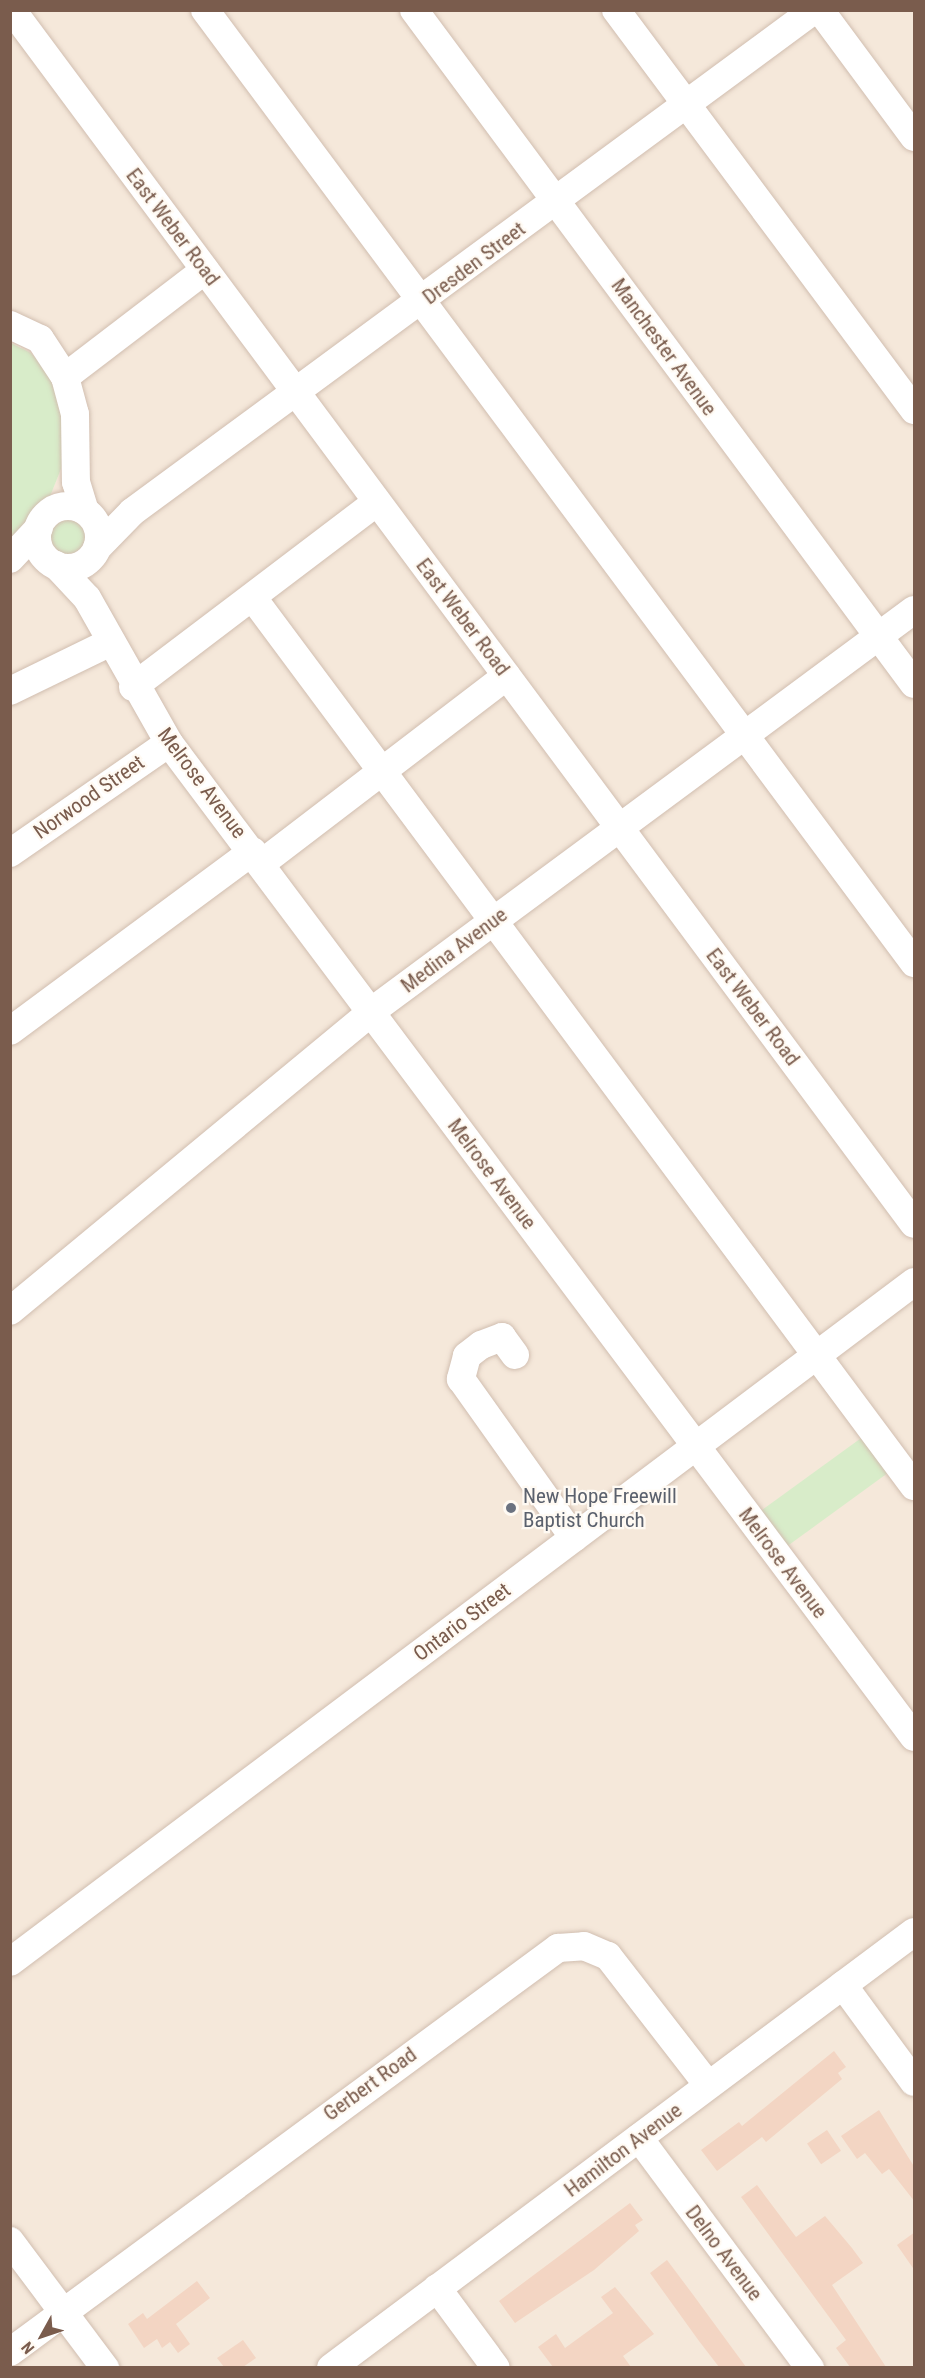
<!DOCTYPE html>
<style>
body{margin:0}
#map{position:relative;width:925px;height:2378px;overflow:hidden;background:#fdf6ec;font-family:"Roboto Condensed",sans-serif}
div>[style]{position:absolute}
.residential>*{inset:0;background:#f5e8da}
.green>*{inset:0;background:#d8ecc9;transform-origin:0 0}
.round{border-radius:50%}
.building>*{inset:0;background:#f3d5c3;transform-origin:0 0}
.roads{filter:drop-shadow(0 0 2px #d1beb0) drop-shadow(0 0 2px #d1beb0)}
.minor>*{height:28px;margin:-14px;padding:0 14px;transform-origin:14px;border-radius:14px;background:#fff}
.minor>.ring{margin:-14px;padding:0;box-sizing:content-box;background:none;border:28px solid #fff;border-radius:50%}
.dots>*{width:16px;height:16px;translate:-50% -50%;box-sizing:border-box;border:3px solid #fffaf3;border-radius:50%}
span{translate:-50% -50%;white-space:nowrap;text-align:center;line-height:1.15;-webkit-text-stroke:4.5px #fffaf3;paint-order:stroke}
.street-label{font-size:21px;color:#7a5c4d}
.worship-label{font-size:21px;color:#5b616d}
.left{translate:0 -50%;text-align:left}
.frame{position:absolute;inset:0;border:12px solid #7a5c4d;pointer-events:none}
.north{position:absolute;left:12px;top:2306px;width:60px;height:60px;-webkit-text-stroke:4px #fffaf3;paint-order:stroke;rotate:230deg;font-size:16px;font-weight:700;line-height:24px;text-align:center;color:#7a5c4d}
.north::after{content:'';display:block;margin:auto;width:21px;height:27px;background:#7a5c4d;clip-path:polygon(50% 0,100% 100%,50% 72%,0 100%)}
</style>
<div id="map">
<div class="residential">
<i style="clip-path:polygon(11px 11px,914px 11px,914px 2367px,11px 2367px,10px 545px,45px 508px,65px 459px,21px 347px,11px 343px)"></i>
</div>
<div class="green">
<i style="clip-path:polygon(11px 343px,31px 353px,47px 372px,62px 405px,65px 459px,45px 509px,11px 545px)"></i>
<i class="round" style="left:51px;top:520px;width:34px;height:34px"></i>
<i style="left:864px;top:1436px;width:44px;height:130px;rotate:54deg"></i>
</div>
<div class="building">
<i style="clip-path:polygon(834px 2051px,846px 2067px,838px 2073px,842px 2079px,766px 2142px,762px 2137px,717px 2171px,701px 2150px,739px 2122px,742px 2126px)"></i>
<i style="clip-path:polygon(879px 2110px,915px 2168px,915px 2202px,889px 2169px,882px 2174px,865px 2153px,857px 2159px,841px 2136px)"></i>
<i style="left:827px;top:2130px;width:25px;height:24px;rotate:56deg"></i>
<i style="clip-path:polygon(757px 2185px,796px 2237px,825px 2216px,852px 2248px,863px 2263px,832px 2285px,886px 2367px,850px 2367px,836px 2348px,846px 2340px,741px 2197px)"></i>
<i style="clip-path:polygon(630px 2203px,643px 2220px,635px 2225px,639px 2231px,594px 2270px,515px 2323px,499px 2301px)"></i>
<i style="clip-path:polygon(915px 2232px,915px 2271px,897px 2245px)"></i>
<i style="clip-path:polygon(667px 2260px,694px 2296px,746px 2367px,719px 2367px,699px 2341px,650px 2273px)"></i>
<i style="clip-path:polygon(197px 2281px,210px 2298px,176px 2324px,190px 2344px,178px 2353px,170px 2342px,162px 2348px,157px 2339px,144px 2348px,128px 2324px,143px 2313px,147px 2319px)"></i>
<i style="clip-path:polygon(615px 2287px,654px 2334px,623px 2356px,631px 2367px,553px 2367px,538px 2347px,556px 2334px,565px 2348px,613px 2313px,601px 2297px)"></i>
<i style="clip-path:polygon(243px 2340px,256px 2358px,243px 2367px,224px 2367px,217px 2358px)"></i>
</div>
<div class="roads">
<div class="minor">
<i style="left:12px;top:10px;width:1512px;rotate:53.39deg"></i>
<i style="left:205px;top:10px;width:1188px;rotate:53.35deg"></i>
<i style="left:414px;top:10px;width:839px;rotate:53.43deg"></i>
<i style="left:616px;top:10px;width:499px;rotate:53.3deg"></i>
<i style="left:820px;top:10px;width:158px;rotate:53.5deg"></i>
<i style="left:10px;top:325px;width:33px;rotate:25deg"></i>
<i style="left:40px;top:339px;width:45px;rotate:56.7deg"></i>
<i style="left:65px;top:377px;width:38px;rotate:75deg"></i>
<i style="left:75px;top:414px;width:68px;rotate:89.2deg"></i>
<i style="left:76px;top:482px;width:30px;rotate:73deg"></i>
<i style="left:65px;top:377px;width:176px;rotate:-37.4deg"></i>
<i class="ring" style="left:37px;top:506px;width:34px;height:34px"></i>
<i style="left:97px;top:548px;width:50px;rotate:-45.8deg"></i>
<i style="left:132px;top:512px;width:847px;rotate:-36.36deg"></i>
<i style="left:10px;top:559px;width:42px;rotate:-46.9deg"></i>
<i style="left:56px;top:565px;width:45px;rotate:46.8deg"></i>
<i style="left:87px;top:598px;width:167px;rotate:60.5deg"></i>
<i style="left:169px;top:743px;width:1242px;rotate:53.15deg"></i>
<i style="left:253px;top:598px;width:1107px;rotate:53.34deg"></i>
<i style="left:133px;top:687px;width:306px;rotate:-37.2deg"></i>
<i style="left:10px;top:691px;width:110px;rotate:-25.9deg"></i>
<i style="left:10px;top:853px;width:193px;rotate:-34.7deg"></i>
<i style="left:262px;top:863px;width:308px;rotate:-37.4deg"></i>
<i style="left:10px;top:1031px;width:302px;rotate:-36.5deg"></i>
<i style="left:10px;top:1311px;width:470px;rotate:-39.6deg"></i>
<i style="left:372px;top:1011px;width:674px;rotate:-36.5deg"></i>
<i style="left:515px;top:1355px;width:22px;rotate:-126deg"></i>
<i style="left:502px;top:1337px;width:22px;rotate:159deg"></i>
<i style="left:481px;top:1345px;width:18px;rotate:142deg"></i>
<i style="left:467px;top:1356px;width:24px;rotate:105deg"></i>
<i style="left:461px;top:1379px;width:195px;rotate:54.6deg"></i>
<i style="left:10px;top:1962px;width:1131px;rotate:-36.95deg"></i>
<i style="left:843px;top:1985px;width:120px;rotate:53.8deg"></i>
<i style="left:639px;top:2138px;width:287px;rotate:53.4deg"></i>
<i style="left:10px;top:2241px;width:159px;rotate:53.2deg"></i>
<i style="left:437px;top:2288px;width:99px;rotate:53.6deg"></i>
<i style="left:10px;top:2352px;width:681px;rotate:-36.4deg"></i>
<i style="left:558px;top:1948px;width:26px;rotate:-4deg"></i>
<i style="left:584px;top:1946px;width:26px;rotate:23deg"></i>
<i style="left:608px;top:1956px;width:163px;rotate:52.2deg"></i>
<i style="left:331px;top:2368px;width:728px;rotate:-36.79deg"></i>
</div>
</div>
<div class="dots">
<i style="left:511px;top:1508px;background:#6b7280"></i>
</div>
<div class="street-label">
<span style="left:173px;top:227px;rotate:53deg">East Weber Road</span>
<span style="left:474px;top:263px;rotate:-37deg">Dresden Street</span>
<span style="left:664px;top:347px;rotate:54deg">Manchester Avenue</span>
<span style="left:463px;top:617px;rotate:53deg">East Weber Road</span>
<span style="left:202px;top:783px;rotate:53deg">Melrose Avenue</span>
<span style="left:89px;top:797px;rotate:-35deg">Norwood Street</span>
<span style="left:454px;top:950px;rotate:-37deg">Medina Avenue</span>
<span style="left:753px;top:1007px;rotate:53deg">East Weber Road</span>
<span style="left:492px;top:1174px;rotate:53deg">Melrose Avenue</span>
<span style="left:783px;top:1563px;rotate:53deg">Melrose Avenue</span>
<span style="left:462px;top:1622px;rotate:-37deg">Ontario Street</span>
<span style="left:370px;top:2084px;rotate:-36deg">Gerbert Road</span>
<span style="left:623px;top:2150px;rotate:-37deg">Hamilton Avenue</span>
<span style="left:724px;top:2253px;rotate:53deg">Delno Avenue</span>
</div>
<div class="worship-label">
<span class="left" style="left:523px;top:1508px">New Hope Freewill<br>Baptist Church</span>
</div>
<div class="frame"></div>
<div class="north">N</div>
</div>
